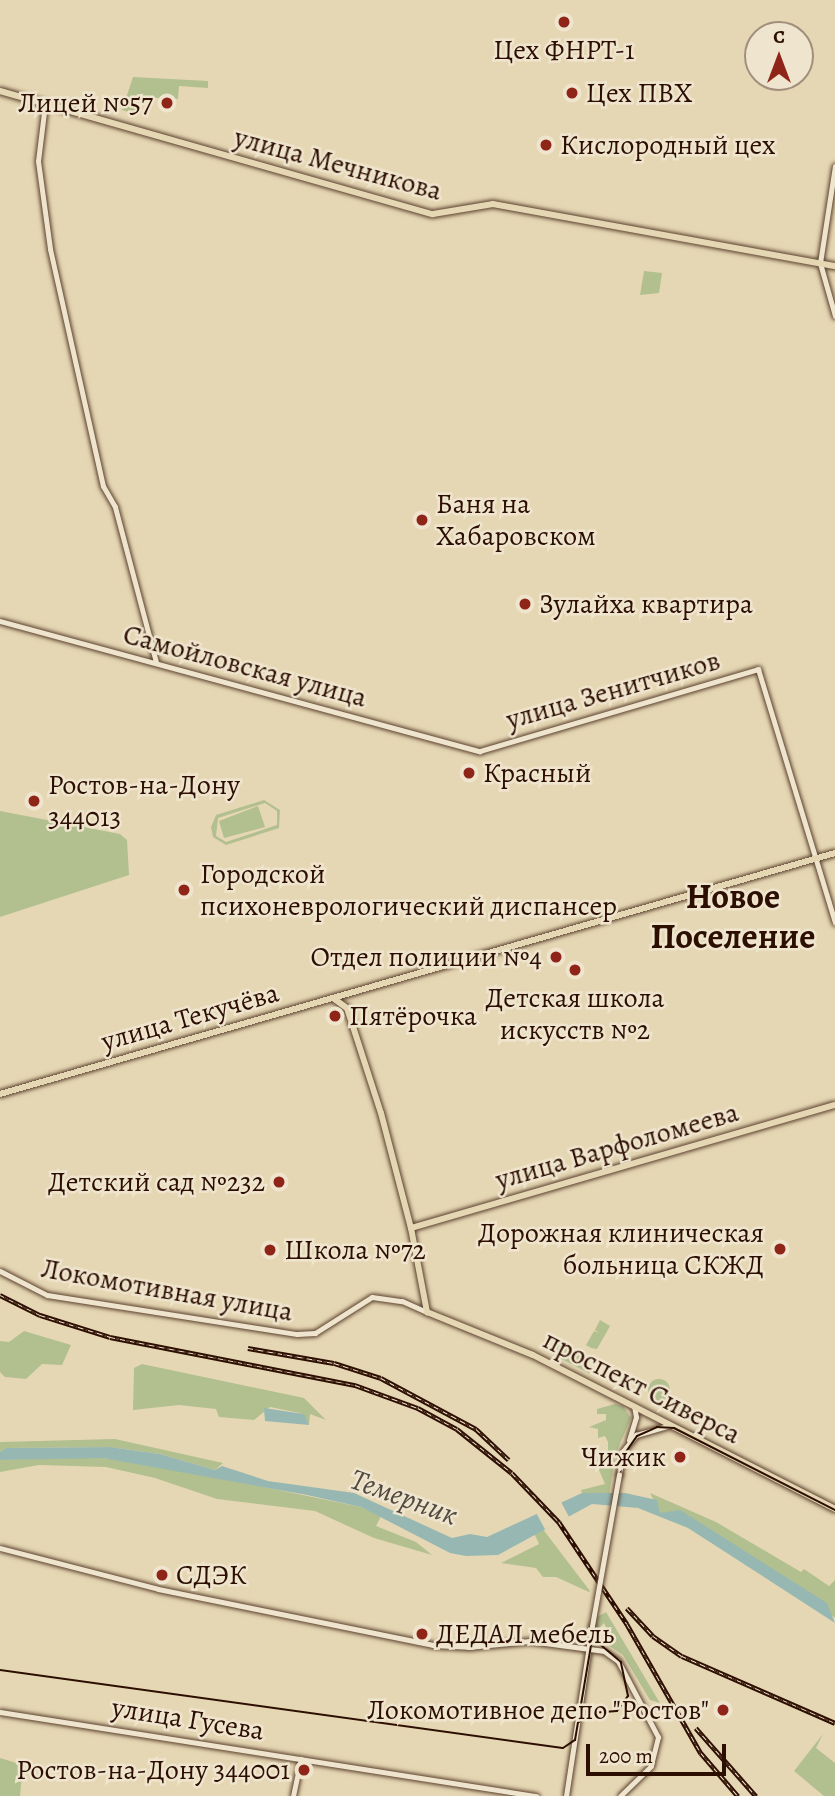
<!DOCTYPE html>
<meta charset="utf-8">
<style>
body{margin:0}
#map{position:relative;width:835px;height:1796px;overflow:hidden;background:#e6d7b4;font-family:Alegreya,serif}
div>[style]{position:absolute}
.green>*{inset:0;background:#b2bf8f}
.round{border-radius:50%}
.water>*{inset:0;background:#97b8b2}
.pier>*{inset:0;background:#e6d7b4;transform-origin:0 0}
.roads{filter:drop-shadow(0 0 2px #5b412e) drop-shadow(0 0 2px #5b412e)}
.minor>*{height:5px;margin:-2.5px;padding:0 2.5px;transform-origin:2.5px;border-radius:2.5px;background:#efe5ce}
.major>*{height:6px;margin:-3px;padding:0 3px;transform-origin:3px;border-radius:3px;background:#e6d7b4}
.tram>*{height:2px;margin:-1px;padding:0 1px;transform-origin:1px;border-radius:1px;background:#2d0f02}
.rail>*{height:4.5px;margin-top:-2.25px;transform-origin:0;background:repeating-linear-gradient(90deg,#efe5ce 0 5px,#2d0f02 0 10px);box-sizing:border-box;border-block:2px solid #2d0f02}
.bridges{filter:drop-shadow(0 0 2px #5b412e) drop-shadow(0 0 2px #5b412e)}
.minor-bridge>*{height:5px;margin:-2.5px;padding:0 2.5px;transform-origin:2.5px;border-radius:2.5px;background:#efe5ce}
.dots>*{width:19px;height:19px;translate:-50% -50%;box-sizing:border-box;border:4px solid #efe5ce;border-radius:50%}
span{translate:-50% -50%;white-space:nowrap;text-align:center;line-height:1.15;-webkit-text-stroke:5px #efe5ce;paint-order:stroke}
.poi-label{font-size:28px;color:#2d0f02}
.left{translate:0 -50%;text-align:left}
.right{translate:-100% -50%;text-align:right}
.street-label{font-size:28px;color:#2d0f02}
.water-label{font-size:30px;color:#524a40;font-style:italic}
.district-label{font-size:35px;color:#2d0f02;font-weight:700}
.north{position:absolute;left:744px;top:21px;width:70px;height:70px;box-sizing:border-box;background:#efe5ce;border:2px solid #a18f7c;border-radius:50%;rotate:0deg;font-size:19px;font-weight:700;line-height:28px;text-align:center;color:#2d0f02}
.north::after{content:'';display:block;margin:auto;width:24px;height:32px;background:#8f2418;clip-path:polygon(50% 0,100% 100%,50% 72%,0 100%)}
.scale{position:absolute;left:586px;top:1744px;width:140px;height:32px;box-sizing:border-box;border:4px solid #2d0f02;border-top:0;padding-left:9px;font-size:21px;line-height:24px;white-space:nowrap;color:#2d0f02;-webkit-text-stroke:5px #efe5ce;paint-order:stroke}
</style>
<div id="map">
<div class="green">
<i style="clip-path:polygon(133px 77px,208px 81px,208px 88px,179px 86px,178px 99px,141px 97px,135px 114px,122px 110px)"></i>
<i style="clip-path:polygon(644px 271px,662px 273px,659px 293px,640px 295px)"></i>
<i style="clip-path:polygon(evenodd,264px 800px,280px 810px,279px 828px,226px 845px,213px 837px,211px 827px,216px 815px,264px 800px,265px 803px,277px 811px,277px 825px,226px 842px,216px 836px,218px 818px,265px 803px)"></i>
<i style="clip-path:polygon(258px 806px,265px 827px,224px 838px,219px 821px)"></i>
<i style="clip-path:polygon(0 811px,120px 834px,127px 840px,129px 875px,0 917px)"></i>
<i style="clip-path:polygon(600px 1320px,610px 1326px,597px 1349px,591px 1348px,586px 1345px,594px 1331px,599px 1333px,595px 1330px)"></i>
<i style="clip-path:polygon(24px 1331px,71px 1345px,62px 1365px,42px 1364px,26px 1379px,5px 1377px,0 1372px,0 1341px,9px 1342px)"></i>
<i style="clip-path:polygon(551px 1340px,583px 1358px,580px 1365px,593px 1369px,590px 1374px,552px 1354px,556px 1346px)"></i>
<i style="clip-path:polygon(142px 1364px,304px 1398px,326px 1420px,310px 1414px,309px 1425px,300px 1413px,270px 1407px,254px 1420px,219px 1417px,216px 1409px,179px 1405px,133px 1410px,134px 1368px)"></i>
<i class="round" style="left:648px;top:1379px;width:22px;height:22px"></i>
<i style="clip-path:polygon(615px 1404px,623px 1406px,631px 1418px,616px 1453px,609px 1495px,582px 1493px,581px 1490px,605px 1484px,596px 1463px,608px 1450px,608px 1442px,605px 1436px,598px 1438px,598px 1429px,589px 1427px,606px 1420px,606px 1414px,597px 1414px,597px 1409px)"></i>
<i style="clip-path:polygon(115px 1439px,223px 1463px,215px 1470px,160px 1454px,110px 1447px,6px 1448px,0 1452px,0 1442px)"></i>
<i style="clip-path:polygon(38px 1458px,103px 1458px,162px 1466px,361px 1507px,381px 1516px,376px 1526px,416px 1542px,432px 1555px,374px 1538px,315px 1511px,217px 1499px,155px 1478px,106px 1467px,39px 1465px,0 1472px,0 1460px)"></i>
<i style="clip-path:polygon(650px 1493px,716px 1522px,801px 1572px,804px 1569px,829px 1586px,835px 1580px,835px 1618px,792px 1581px,660px 1513px)"></i>
<i style="clip-path:polygon(542px 1528px,590px 1591px,589px 1592px,556px 1577px,543px 1577px,536px 1568px,501px 1563px,539px 1544px,534px 1533px)"></i>
<i style="clip-path:polygon(606px 1612px,660px 1703px,650px 1700px,623px 1655px,605px 1643px,611px 1637px,604px 1623px,594px 1633px,597px 1617px)"></i>
<i style="clip-path:polygon(823px 1734px,816px 1748px,835px 1763px,835px 1796px,824px 1796px,794px 1771px)"></i>
<i style="clip-path:polygon(0 1758px,23px 1765px,20px 1796px,0 1796px)"></i>
</div>
<div class="water">
<i style="clip-path:polygon(264px 1408px,304px 1414px,309px 1425px,265px 1421px)"></i>
<i style="clip-path:polygon(110px 1447px,160px 1454px,215px 1470px,222px 1466px,268px 1481px,354px 1493px,452px 1538px,470px 1534px,487px 1537px,582px 1493px,625px 1493px,657px 1500px,660px 1513px,680px 1510px,827px 1603px,835px 1623px,688px 1528px,638px 1508px,592px 1504px,498px 1555px,466px 1556px,450px 1553px,361px 1507px,307px 1495px,103px 1458px,0 1460px,0 1452px,6px 1448px)"></i>
</div>
<div class="pier">
<i style="left:560px;top:1500px;width:19px;height:27px;rotate:62deg"></i>
</div>
<div class="roads">
<div class="minor">
<i style="left:45px;top:104px;width:57px;rotate:97deg"></i>
<i style="left:38px;top:161px;width:89px;rotate:82.2deg"></i>
<i style="left:50px;top:249px;width:243px;rotate:77.4deg"></i>
<i style="left:103px;top:486px;width:24px;rotate:60deg"></i>
<i style="left:115px;top:507px;width:160px;rotate:75.2deg"></i>
<i style="left:835px;top:166px;width:98px;rotate:98.8deg"></i>
<i style="left:820px;top:263px;width:55px;rotate:74.2deg"></i>
<i style="left:0;top:621px;width:497px;rotate:15.2deg"></i>
<i style="left:480px;top:751px;width:290px;rotate:-16.4deg"></i>
<i style="left:758px;top:669px;width:265px;rotate:73.1deg"></i>
<i style="left:0;top:1271px;width:53px;rotate:27.1deg"></i>
<i style="left:47px;top:1295px;width:253px;rotate:8.9deg"></i>
<i style="left:297px;top:1334px;width:18px;rotate:-3deg"></i>
<i style="left:315px;top:1333px;width:67px;rotate:-32.3deg"></i>
<i style="left:372px;top:1297px;width:30px;rotate:8deg"></i>
<i style="left:402px;top:1301px;width:27px;rotate:24deg"></i>
<i style="left:629px;top:1440px;width:24px;rotate:-73deg"></i>
<i style="left:636px;top:1417px;width:11px;rotate:-100deg"></i>
<i style="left:619px;top:1474px;width:23px;rotate:-80deg"></i>
<i style="left:623px;top:1451px;width:21px;rotate:-51deg"></i>
<i style="left:636px;top:1435px;width:33px;rotate:-16deg"></i>
<i style="left:0;top:1548px;width:163px;rotate:14.5deg"></i>
<i style="left:158px;top:1589px;width:281px;rotate:11.5deg"></i>
<i style="left:433px;top:1645px;width:35px;rotate:3deg"></i>
<i style="left:468px;top:1647px;width:62px;rotate:-5.5deg"></i>
<i style="left:530px;top:1641px;width:75px;rotate:7.7deg"></i>
<i style="left:604px;top:1651px;width:17px;rotate:36deg"></i>
<i style="left:618px;top:1661px;width:86px;rotate:62.2deg"></i>
<i style="left:658px;top:1737px;width:30px;rotate:104deg"></i>
<i style="left:651px;top:1766px;width:43px;rotate:135.9deg"></i>
<i style="left:0;top:1712px;width:543px;rotate:8.91deg"></i>
<i style="left:293px;top:1796px;width:38px;rotate:-78deg"></i>
<i style="left:566px;top:1796px;width:172px;rotate:-81.3deg"></i>
</div>
<div class="major">
<i style="left:0;top:91px;width:450px;rotate:15.9deg"></i>
<i style="left:433px;top:214px;width:61px;rotate:-9.5deg"></i>
<i style="left:493px;top:204px;width:348px;rotate:10.3deg"></i>
<i style="left:333px;top:998px;width:17px;rotate:36deg"></i>
<i style="left:347px;top:1008px;width:110px;rotate:72.1deg"></i>
<i style="left:381px;top:1113px;width:119px;rotate:75.4deg"></i>
<i style="left:411px;top:1228px;width:86px;rotate:79.2deg"></i>
<i style="left:427px;top:1312px;width:114px;rotate:22.1deg"></i>
<i style="left:533px;top:1355px;width:339px;rotate:27deg"></i>
<i style="left:0;top:1094px;width:869px;rotate:-16.1deg"></i>
<i style="left:411px;top:1228px;width:441px;rotate:-16.2deg"></i>
</div>
</div>
<div class="tram">
<i style="left:0;top:1670px;width:568px;rotate:7.89deg"></i>
<i style="left:563px;top:1748px;width:14px;rotate:-34deg"></i>
<i style="left:575px;top:1740px;width:288px;rotate:-80.4deg"></i>
<i style="left:623px;top:1456px;width:24px;rotate:-55deg"></i>
<i style="left:637px;top:1436px;width:22px;rotate:-24deg"></i>
<i style="left:657px;top:1427px;width:17px;rotate:3deg"></i>
<i style="left:674px;top:1428px;width:181px;rotate:27deg"></i>
<i style="left:579px;top:1722px;width:14px;rotate:-39deg"></i>
<i style="left:590px;top:1713px;width:27px;rotate:-4deg"></i>
<i style="left:617px;top:1711px;width:19px;rotate:-54deg"></i>
<i style="left:628px;top:1696px;width:35px;rotate:-102deg"></i>
<i style="left:621px;top:1662px;width:33px;rotate:-140deg"></i>
<i style="left:596px;top:1641px;width:12px;rotate:-110deg"></i>
</div>
<div class="rail">
<i style="left:0;top:1295px;width:45px;rotate:26.6deg"></i>
<i style="left:40px;top:1315px;width:73px;rotate:17.4deg"></i>
<i style="left:110px;top:1337px;width:250px;rotate:11.1deg"></i>
<i style="left:355px;top:1385px;width:67px;rotate:20.1deg"></i>
<i style="left:418px;top:1408px;width:44px;rotate:28.3deg"></i>
<i style="left:457px;top:1429px;width:70px;rotate:38.7deg"></i>
<i style="left:512px;top:1473px;width:68px;rotate:46.2deg"></i>
<i style="left:559px;top:1522px;width:123px;rotate:56.3deg"></i>
<i style="left:627px;top:1624px;width:149px;rotate:60.2deg"></i>
<i style="left:701px;top:1753px;width:57px;rotate:49.3deg"></i>
<i style="left:248px;top:1348px;width:87px;rotate:9.9deg"></i>
<i style="left:334px;top:1363px;width:49px;rotate:17.7deg"></i>
<i style="left:381px;top:1378px;width:108px;rotate:28.2deg"></i>
<i style="left:476px;top:1429px;width:45px;rotate:43.2deg"></i>
<i style="left:627px;top:1608px;width:38px;rotate:47deg"></i>
<i style="left:653px;top:1636px;width:35px;rotate:35deg"></i>
<i style="left:682px;top:1656px;width:167px;rotate:23.6deg"></i>
<i style="left:696px;top:1728px;width:91px;rotate:48.6deg"></i>
</div>
<div class="bridges">
<div class="minor-bridge">
<i style="left:592px;top:1626px;width:154px;rotate:-79.9deg"></i>
</div>
</div>
<div class="dots">
<i style="left:564px;top:22px;background:#8f2418"></i>
<i style="left:572px;top:93px;background:#8f2418"></i>
<i style="left:167px;top:103px;background:#8f2418"></i>
<i style="left:546px;top:145px;background:#8f2418"></i>
<i style="left:422px;top:520px;background:#8f2418"></i>
<i style="left:525px;top:604px;background:#8f2418"></i>
<i style="left:469px;top:773px;background:#8f2418"></i>
<i style="left:34px;top:801px;background:#8f2418"></i>
<i style="left:184px;top:890px;background:#8f2418"></i>
<i style="left:556px;top:957px;background:#8f2418"></i>
<i style="left:575px;top:970px;background:#8f2418"></i>
<i style="left:335px;top:1016px;background:#8f2418"></i>
<i style="left:279px;top:1182px;background:#8f2418"></i>
<i style="left:780px;top:1249px;background:#8f2418"></i>
<i style="left:270px;top:1250px;background:#8f2418"></i>
<i style="left:680px;top:1457px;background:#8f2418"></i>
<i style="left:162px;top:1575px;background:#8f2418"></i>
<i style="left:422px;top:1634px;background:#8f2418"></i>
<i style="left:723px;top:1710px;background:#8f2418"></i>
<i style="left:304px;top:1770px;background:#8f2418"></i>
</div>
<div class="poi-label">
<span style="left:564px;top:50px">Цех ФНРТ-1</span>
<span class="left" style="left:586px;top:93px">Цех ПВХ</span>
<span class="right" style="left:153px;top:103px">Лицей №57</span>
<span class="left" style="left:560px;top:145px">Кислородный цех</span>
<span class="left" style="left:436px;top:520px">Баня на<br>Хабаровском</span>
<span class="left" style="left:539px;top:604px">Зулайха квартира</span>
<span class="left" style="left:483px;top:773px">Красный</span>
<span class="left" style="left:48px;top:801px">Ростов-на-Дону<br>344013</span>
<span class="left" style="left:200px;top:890px">Городской<br>психоневрологический диспансер</span>
<span class="right" style="left:542px;top:957px">Отдел полиции №4</span>
<span style="left:575px;top:1014px">Детская школа<br>искусств №2</span>
<span class="left" style="left:349px;top:1016px">Пятёрочка</span>
<span class="right" style="left:265px;top:1182px">Детский сад №232</span>
<span class="right" style="left:764px;top:1249px">Дорожная клиническая<br>больница СКЖД</span>
<span class="left" style="left:284px;top:1250px">Школа №72</span>
<span class="right" style="left:666px;top:1457px">Чижик</span>
<span class="left" style="left:176px;top:1575px">СДЭК</span>
<span class="left" style="left:436px;top:1634px">ДЕДАЛ мебель</span>
<span class="right" style="left:709px;top:1710px">Локомотивное депо "Ростов"</span>
<span class="right" style="left:290px;top:1770px">Ростов-на-Дону 344001</span>
</div>
<div class="street-label">
<span style="left:338px;top:164px;rotate:15deg">улица Мечникова</span>
<span style="left:245px;top:666px;rotate:15deg">Самойловская улица</span>
<span style="left:613px;top:690px;rotate:-16deg">улица Зенитчиков</span>
<span style="left:190px;top:1017px;rotate:-16deg">улица Текучёва</span>
<span style="left:617px;top:1146px;rotate:-16deg">улица Варфоломеева</span>
<span style="left:167px;top:1290px;rotate:10deg">Локомотивная улица</span>
<span style="left:642px;top:1387px;rotate:27deg">проспект Сиверса</span>
<span style="left:188px;top:1719px;rotate:9deg">улица Гусева</span>
</div>
<div class="water-label">
<span style="left:404px;top:1497px;rotate:20deg">Темерник</span>
</div>
<div class="district-label">
<span style="left:733px;top:916px">Новое<br>Поселение</span>
</div>
<div class="north">С</div>
<div class="scale">200 m</div>
</div>
